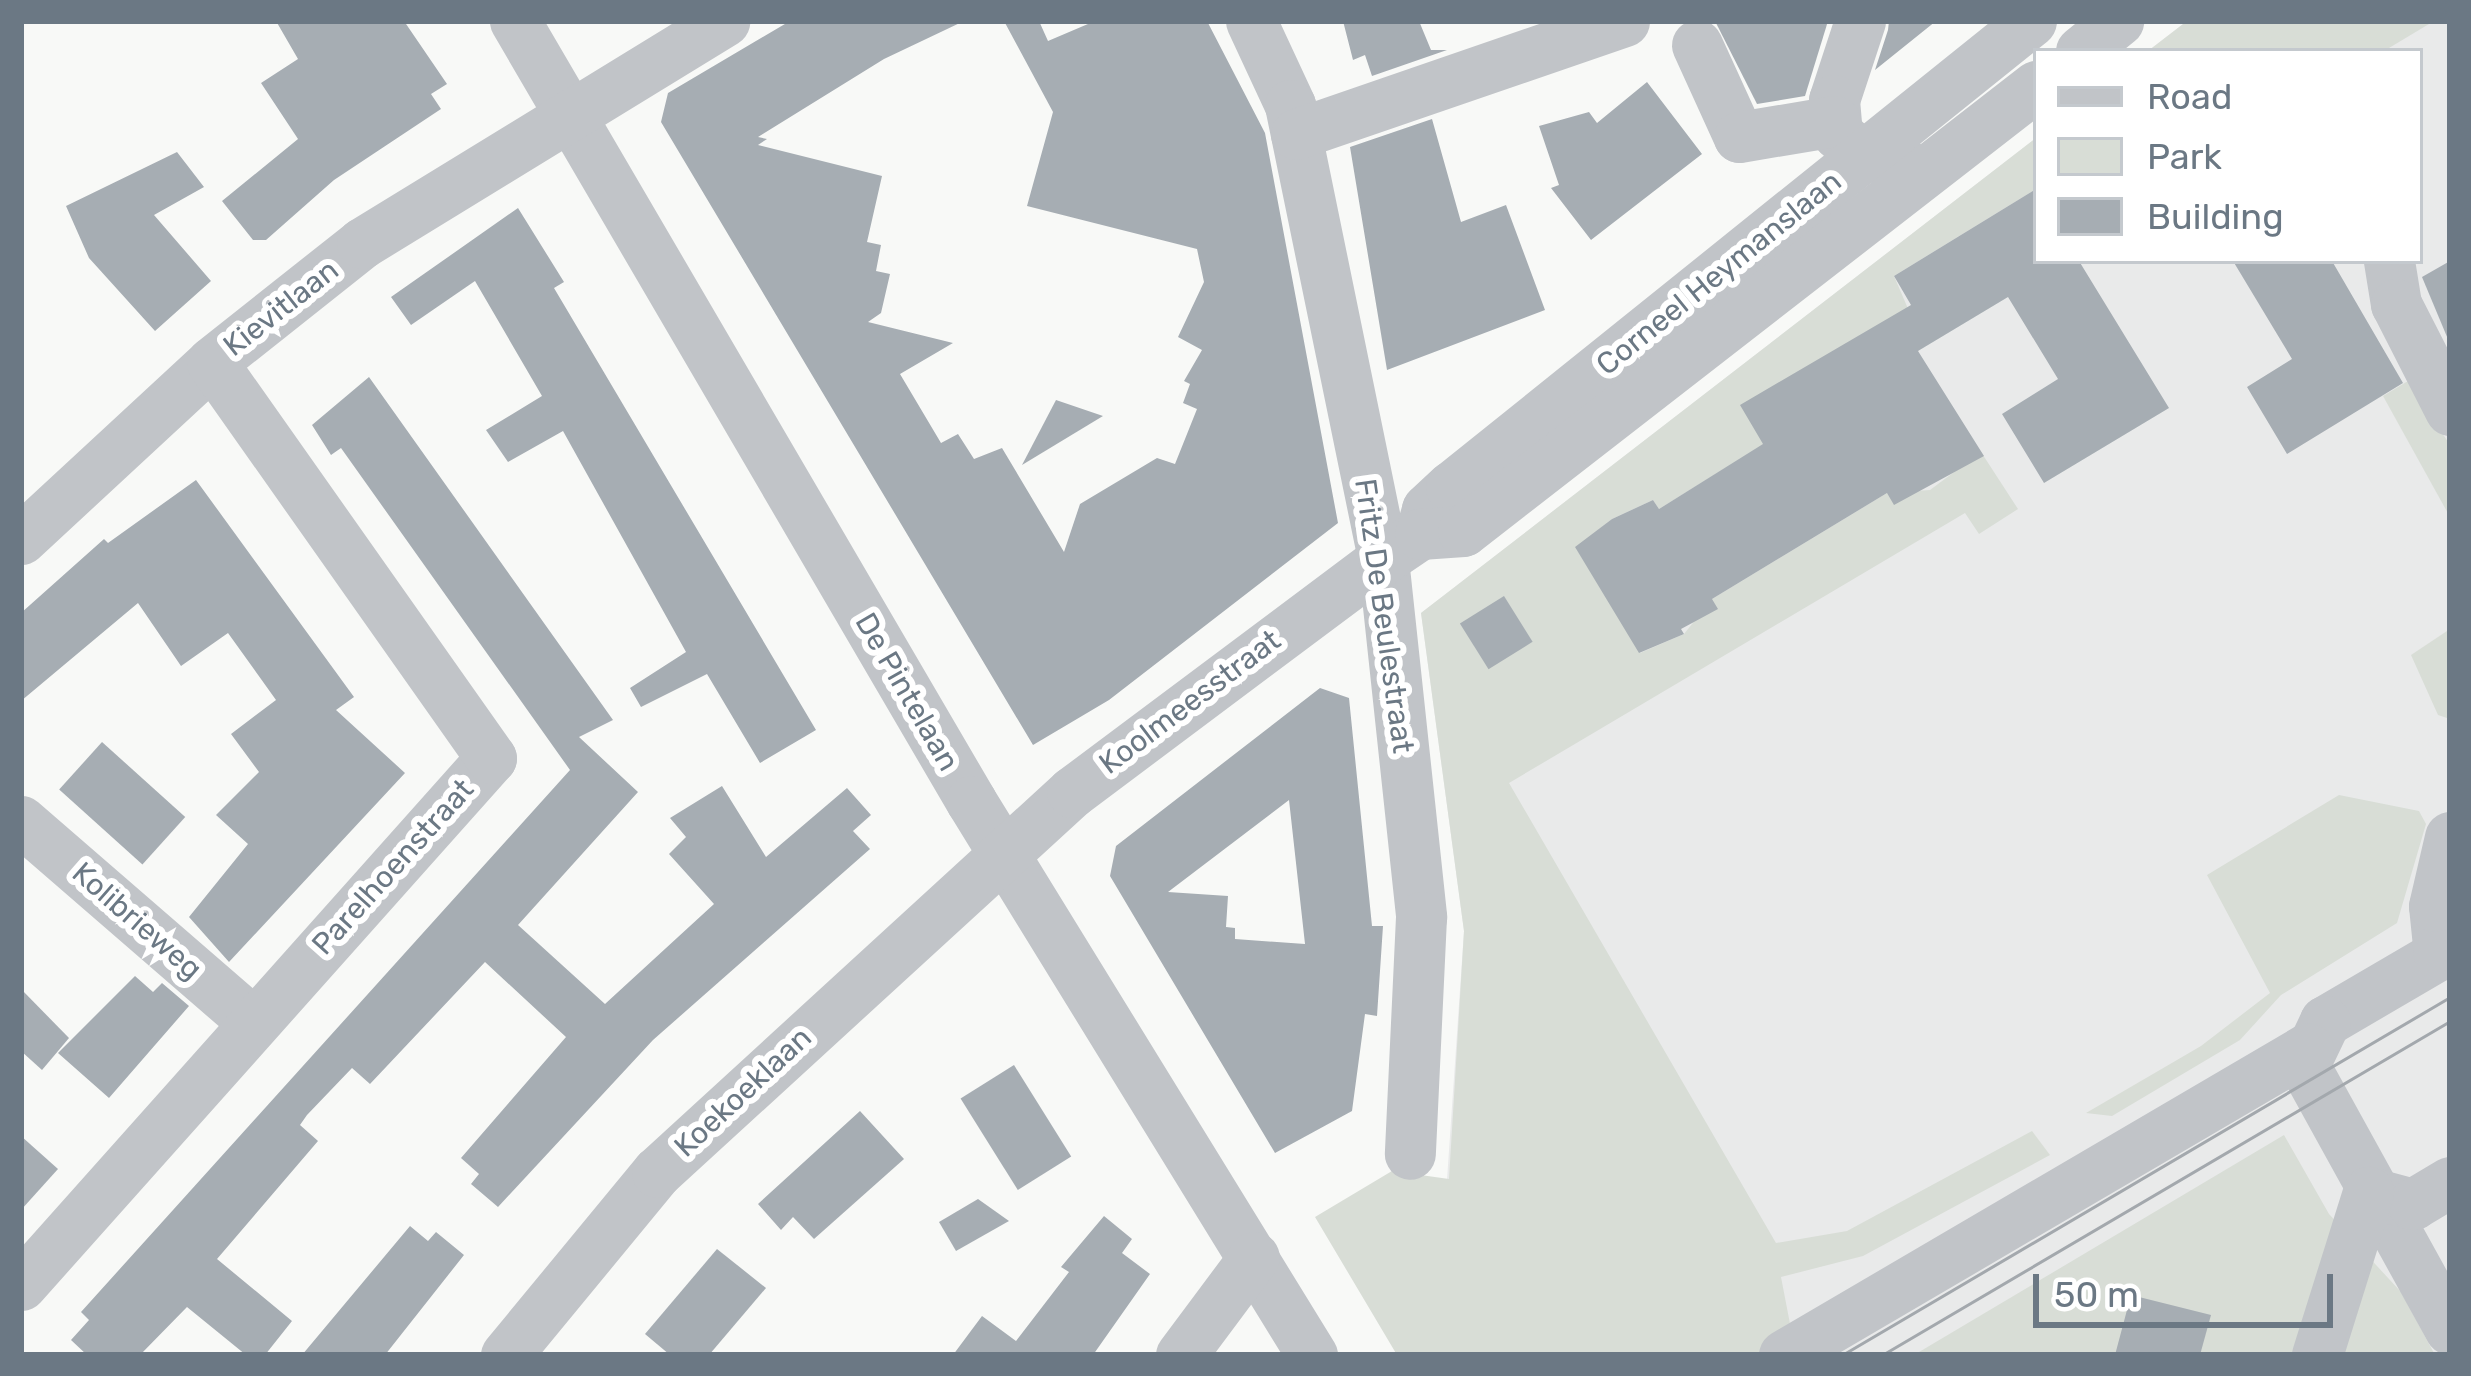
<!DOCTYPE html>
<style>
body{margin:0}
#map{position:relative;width:2471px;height:1376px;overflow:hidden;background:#f8f9f7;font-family:Rubik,sans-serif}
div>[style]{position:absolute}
.built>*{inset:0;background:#e9eaea}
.green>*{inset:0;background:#d8ddd6}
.building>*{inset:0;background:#a6adb3;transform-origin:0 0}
.minor>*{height:51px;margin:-25.5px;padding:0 25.5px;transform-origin:25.5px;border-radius:25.5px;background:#c1c4c8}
.tram>*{height:3px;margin:-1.5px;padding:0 1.5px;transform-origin:1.5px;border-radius:1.5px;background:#a3a8ad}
span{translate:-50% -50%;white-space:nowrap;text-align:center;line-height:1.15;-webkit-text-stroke:12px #fff;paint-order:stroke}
.street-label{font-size:30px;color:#6b7884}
.frame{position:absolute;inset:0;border:24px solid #6b7884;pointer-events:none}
.legend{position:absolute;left:2033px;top:48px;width:390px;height:216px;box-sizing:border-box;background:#fff;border:3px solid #c4c9ce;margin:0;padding:15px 21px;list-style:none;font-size:36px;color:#6b7884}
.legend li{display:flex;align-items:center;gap:24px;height:60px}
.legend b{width:60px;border:3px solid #c4c9ce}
.scale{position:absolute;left:2033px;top:1274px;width:300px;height:54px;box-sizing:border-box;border:6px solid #6b7884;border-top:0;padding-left:15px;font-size:36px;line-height:42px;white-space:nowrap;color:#6b7884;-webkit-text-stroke:9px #fff;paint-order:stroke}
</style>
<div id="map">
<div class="built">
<i style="clip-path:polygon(2187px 21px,2450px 21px,2450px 1355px,1435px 1355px,1464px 931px,1421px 613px,2036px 138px,2036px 261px,2420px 261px,2420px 51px,2148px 51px)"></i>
</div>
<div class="green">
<i style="clip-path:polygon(2187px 21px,2434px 21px,2384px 51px,2148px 51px)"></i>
<i style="clip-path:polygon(2036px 138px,2036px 189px,1894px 276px,1915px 325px,1797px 424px,1659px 509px,1653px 500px,1612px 519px,1576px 548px,1640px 653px,1684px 634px,1712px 599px,1887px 493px,1930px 490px,1981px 452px,2018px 509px,1979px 534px,1965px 513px,1509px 783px,1776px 1243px,1847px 1231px,2032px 1131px,2050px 1155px,1863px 1256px,1781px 1277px,1796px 1355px,1397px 1355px,1315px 1217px,1392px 1171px,1449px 1179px,1464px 931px,1421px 613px)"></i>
<i style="clip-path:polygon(2408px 381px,2450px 445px,2450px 517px,2383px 396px)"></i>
<i style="clip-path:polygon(2450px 629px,2450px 719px,2438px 715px,2411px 655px)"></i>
<i style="clip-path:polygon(2339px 795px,2419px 811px,2426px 824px,2397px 923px,2281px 995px,2240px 1040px,2112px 1116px,2086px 1113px,2201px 1046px,2270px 993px,2207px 875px)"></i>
<i style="clip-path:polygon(2284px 1135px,2329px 1214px,2401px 1292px,2435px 1355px,1914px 1355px)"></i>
</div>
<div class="building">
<i style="clip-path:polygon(276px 21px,404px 21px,447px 84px,431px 94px,441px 109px,334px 180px,266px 240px,253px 240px,222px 201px,298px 139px,261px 83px,298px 59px)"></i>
<i style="clip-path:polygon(790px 21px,964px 21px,884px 59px,758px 137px,767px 139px,758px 145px,882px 176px,867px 242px,881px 245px,876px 271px,890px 274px,881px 313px,868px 322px,953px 343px,900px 374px,941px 443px,958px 434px,974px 459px,1002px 448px,1064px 552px,1080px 504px,1157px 458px,1175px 464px,1197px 409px,1183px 403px,1190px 384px,1184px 381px,1202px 350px,1178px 337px,1204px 282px,1197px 249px,1027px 206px,1053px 112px,1004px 21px,1039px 21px,1048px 41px,1095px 21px,1207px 21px,1265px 133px,1338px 523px,1109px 700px,1033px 745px,661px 122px,668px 93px)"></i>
<i style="clip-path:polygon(1343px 21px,1419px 21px,1431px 50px,1447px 50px,1372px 76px,1365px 55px,1353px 60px)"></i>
<i style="clip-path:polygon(1715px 21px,1828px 21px,1805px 96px,1757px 104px)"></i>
<i style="clip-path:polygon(1889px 21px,1936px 21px,1875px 70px,1888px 30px)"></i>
<i style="clip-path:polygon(1647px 82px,1702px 154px,1591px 240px,1551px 188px,1559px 185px,1539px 126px,1589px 112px,1597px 123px)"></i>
<i style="clip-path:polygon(1432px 119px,1461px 222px,1506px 205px,1545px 310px,1387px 370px,1350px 147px)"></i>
<i style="clip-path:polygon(177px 152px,204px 187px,154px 215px,211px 281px,155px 331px,89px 258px,66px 206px)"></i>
<i style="clip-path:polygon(2036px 189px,2036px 261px,2079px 261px,2169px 408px,2044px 483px,2002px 414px,2058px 379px,2008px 297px,1918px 351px,1984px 456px,1894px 505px,1887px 493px,1712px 599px,1718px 609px,1681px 629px,1684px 634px,1639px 653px,1575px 547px,1612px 519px,1653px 500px,1659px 509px,1763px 444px,1740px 405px,1911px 305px,1894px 276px)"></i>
<i style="clip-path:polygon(518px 208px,564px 282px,554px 288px,816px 730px,760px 763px,707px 674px,641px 707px,630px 688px,686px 652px,563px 431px,508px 462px,486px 430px,542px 396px,475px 281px,411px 325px,391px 297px)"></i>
<i style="clip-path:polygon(2233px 261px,2332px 261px,2403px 383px,2287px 454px,2247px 387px,2292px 359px)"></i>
<i style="clip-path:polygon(2450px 261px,2450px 344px,2422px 277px)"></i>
<i style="clip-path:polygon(369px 377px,613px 720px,579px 737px,638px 792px,518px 925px,605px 1004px,714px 904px,669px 854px,686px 837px,670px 818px,722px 786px,766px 857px,847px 788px,871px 815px,853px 831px,870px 849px,653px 1040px,498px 1207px,471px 1184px,479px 1174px,461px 1158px,566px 1037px,485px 962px,370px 1084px,352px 1068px,307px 1115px,300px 1125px,318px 1141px,217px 1259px,292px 1321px,265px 1355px,246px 1355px,187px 1307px,140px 1355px,87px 1355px,71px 1340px,89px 1320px,81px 1312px,570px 770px,341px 448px,331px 455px,312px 425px)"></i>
<i style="clip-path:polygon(1056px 400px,1103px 416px,1022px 465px)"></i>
<i style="clip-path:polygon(196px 480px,354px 697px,336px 710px,405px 773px,229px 962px,189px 917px,248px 844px,216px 815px,259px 772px,231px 734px,276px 700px,228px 633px,181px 666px,138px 603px,21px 701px,21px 613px,104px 539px,108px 543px)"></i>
<i style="left:1504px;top:596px;width:54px;height:52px;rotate:58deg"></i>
<i style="clip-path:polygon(evenodd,1320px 688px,1349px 698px,1372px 926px,1383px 926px,1377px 1016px,1365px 1014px,1352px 1111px,1275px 1153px,1110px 876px,1116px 846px,1320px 688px,1289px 800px,1305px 944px,1235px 939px,1235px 928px,1226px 927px,1228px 896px,1168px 892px,1289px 800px)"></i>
<i style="left:102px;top:742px;width:112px;height:64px;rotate:42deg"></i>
<i style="clip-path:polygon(135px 976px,153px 992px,162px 983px,189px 1006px,109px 1098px,58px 1053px)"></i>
<i style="clip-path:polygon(21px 989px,69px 1038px,42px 1070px,21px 1051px)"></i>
<i style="left:1014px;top:1065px;width:108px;height:63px;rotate:58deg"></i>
<i style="clip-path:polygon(860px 1111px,904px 1159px,814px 1239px,793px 1217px,781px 1230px,758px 1204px)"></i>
<i style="clip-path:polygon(21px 1136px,58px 1169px,21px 1210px)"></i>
<i style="clip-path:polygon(978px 1199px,1009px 1221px,956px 1251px,939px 1222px)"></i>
<i style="clip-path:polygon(1104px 1216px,1132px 1239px,1122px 1253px,1150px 1274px,1093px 1355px,953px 1355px,982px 1316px,1016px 1341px,1069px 1272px,1061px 1267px)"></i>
<i style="clip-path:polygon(410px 1226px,428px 1241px,436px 1232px,464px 1255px,385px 1355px,302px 1355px)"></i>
<i style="clip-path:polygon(717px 1249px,766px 1288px,709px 1355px,670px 1355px,645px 1334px)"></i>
<i style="clip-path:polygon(2131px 1295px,2211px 1315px,2200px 1355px,2115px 1355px)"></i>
</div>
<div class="minor">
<i style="left:515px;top:21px;width:904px;rotate:59.69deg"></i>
<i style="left:971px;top:801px;width:651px;rotate:58.39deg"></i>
<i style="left:1251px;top:21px;width:93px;rotate:65.1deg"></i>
<i style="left:1290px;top:105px;width:463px;rotate:78.4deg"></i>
<i style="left:1383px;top:559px;width:360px;rotate:83.9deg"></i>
<i style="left:1421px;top:917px;width:237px;rotate:92.7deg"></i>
<i style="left:1860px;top:21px;width:83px;rotate:108.2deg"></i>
<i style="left:1834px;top:100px;width:33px;rotate:85deg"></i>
<i style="left:1837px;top:133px;width:35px;rotate:43deg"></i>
<i style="left:1863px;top:157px;width:35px;rotate:-2deg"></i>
<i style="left:1697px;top:45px;width:101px;rotate:65.5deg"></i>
<i style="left:1739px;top:137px;width:97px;rotate:-9.5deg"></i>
<i style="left:2081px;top:51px;width:48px;rotate:-39deg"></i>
<i style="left:1296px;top:134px;width:347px;rotate:-19deg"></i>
<i style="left:2389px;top:261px;width:44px;rotate:80.8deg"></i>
<i style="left:2396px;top:304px;width:119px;rotate:63deg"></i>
<i style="left:1420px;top:534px;width:26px;rotate:-74deg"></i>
<i style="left:1427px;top:509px;width:33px;rotate:-43deg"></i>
<i style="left:1451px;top:487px;width:744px;rotate:-38.78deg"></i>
<i style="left:21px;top:539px;width:260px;rotate:-42.8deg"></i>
<i style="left:212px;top:362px;width:191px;rotate:-38.4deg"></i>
<i style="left:362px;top:243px;width:425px;rotate:-31.5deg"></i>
<i style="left:21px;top:821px;width:306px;rotate:40.9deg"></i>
<i style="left:2450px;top:948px;width:145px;rotate:149.7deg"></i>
<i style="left:2325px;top:1021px;width:49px;rotate:115.5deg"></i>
<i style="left:2304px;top:1065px;width:302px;rotate:61.1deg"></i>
<i style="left:2439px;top:955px;width:49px;rotate:-95.8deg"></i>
<i style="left:2434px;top:906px;width:71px;rotate:-76.9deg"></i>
<i style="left:2368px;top:1192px;width:47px;rotate:14.9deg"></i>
<i style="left:2413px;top:1204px;width:43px;rotate:-30.7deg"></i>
<i style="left:21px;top:1285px;width:706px;rotate:-48.27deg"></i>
<i style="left:491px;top:758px;width:484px;rotate:-125.2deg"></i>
<i style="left:506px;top:1355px;width:237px;rotate:-50.5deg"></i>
<i style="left:657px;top:1172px;width:563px;rotate:-42.48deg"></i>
<i style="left:1072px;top:792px;width:389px;rotate:-36.8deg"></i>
<i style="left:1383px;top:559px;width:45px;rotate:-34deg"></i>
<i style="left:1420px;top:534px;width:43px;rotate:-4deg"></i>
<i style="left:1463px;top:531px;width:726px;rotate:-37.83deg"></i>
<i style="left:1181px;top:1355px;width:122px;rotate:-53.3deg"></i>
<i style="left:1784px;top:1355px;width:607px;rotate:-30.37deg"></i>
<i style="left:2317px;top:1355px;width:171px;rotate:-72.6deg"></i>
</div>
<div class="tram">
<i style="left:1842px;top:1355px;width:706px;rotate:-30.49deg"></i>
<i style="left:1882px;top:1355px;width:659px;rotate:-30.46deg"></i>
</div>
<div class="street-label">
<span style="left:1719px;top:273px;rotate:-39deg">Corneel Heymanslaan</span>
<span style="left:281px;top:308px;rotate:-38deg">Kievitlaan</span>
<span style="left:1384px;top:616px;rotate:82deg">Fritz De Beulestraat</span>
<span style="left:907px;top:692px;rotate:60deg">De Pintelaan</span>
<span style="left:1190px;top:702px;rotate:-37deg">Koolmeesstraat</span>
<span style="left:393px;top:867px;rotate:-48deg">Parelhoenstraat</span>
<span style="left:137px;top:921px;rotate:41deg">Kolibrieweg</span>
<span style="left:743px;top:1092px;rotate:-43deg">Koekoeklaan</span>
</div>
<div class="frame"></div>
<ul class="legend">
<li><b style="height:15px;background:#c1c4c8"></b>Road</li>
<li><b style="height:33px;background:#d8ddd6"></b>Park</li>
<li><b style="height:33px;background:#a6adb3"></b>Building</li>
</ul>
<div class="scale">50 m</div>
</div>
